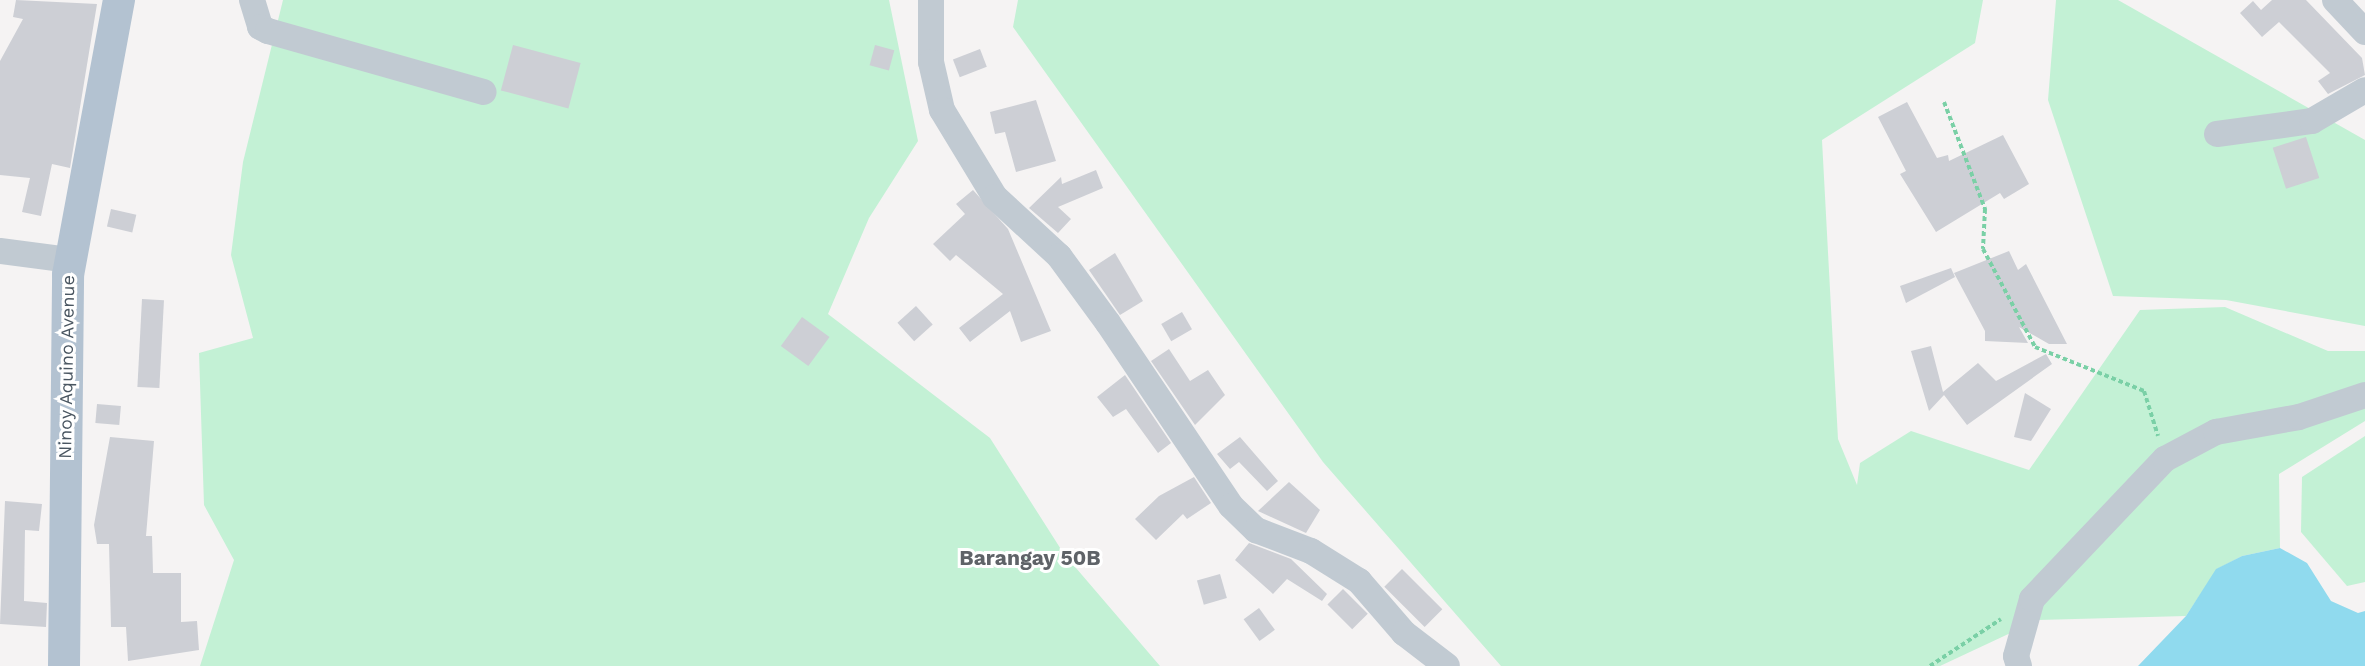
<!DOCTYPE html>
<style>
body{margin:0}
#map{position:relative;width:2365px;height:666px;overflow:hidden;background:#f5f3f3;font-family:"Work Sans",sans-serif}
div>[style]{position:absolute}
.green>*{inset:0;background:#c3f1d5}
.water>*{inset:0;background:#90daee}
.building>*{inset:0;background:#cdcfd5;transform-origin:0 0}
.path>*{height:4px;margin-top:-2px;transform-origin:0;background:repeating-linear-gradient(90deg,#7ad0a6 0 4.5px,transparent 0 7.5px)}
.minor>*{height:26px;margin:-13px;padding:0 13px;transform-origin:13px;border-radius:13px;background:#c1cad2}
.major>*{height:32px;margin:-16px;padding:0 16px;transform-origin:16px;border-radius:16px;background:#b3c2d1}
span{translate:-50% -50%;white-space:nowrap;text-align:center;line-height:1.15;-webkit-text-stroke:6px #fff;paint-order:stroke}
.street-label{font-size:18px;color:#4a5661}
.quarter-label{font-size:21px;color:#5f6368;font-weight:700}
</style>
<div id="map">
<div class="green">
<i style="clip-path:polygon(283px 0,889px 0,918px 141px,869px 218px,828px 314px,990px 438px,1064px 554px,1160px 666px,200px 666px,234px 560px,204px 505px,199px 353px,253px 338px,231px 255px,243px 162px)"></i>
<i style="clip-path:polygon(1018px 0,1983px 0,1975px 43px,1822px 140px,1838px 439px,1857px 485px,1860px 463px,1911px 431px,2029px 470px,2140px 310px,2225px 307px,2328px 351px,2365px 351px,2365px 421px,2279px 474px,2280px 548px,2242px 556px,2217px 569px,2186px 616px,2038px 620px,1940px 666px,1501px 666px,1323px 462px,1013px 27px)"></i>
<i style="clip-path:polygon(2056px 0,2118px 0,2365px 140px,2365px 326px,2226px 300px,2113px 296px,2048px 100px)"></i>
<i style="clip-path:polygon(2365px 436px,2365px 582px,2347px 586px,2301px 532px,2302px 477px)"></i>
</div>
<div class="water">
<i style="clip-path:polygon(2280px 548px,2307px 563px,2331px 601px,2358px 613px,2365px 611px,2365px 666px,2138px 666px,2186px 616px,2216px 569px,2242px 556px)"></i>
</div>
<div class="building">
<i style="clip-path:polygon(16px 0,97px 4px,70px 168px,52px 164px,41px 216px,22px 212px,30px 178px,0 175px,0 61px,23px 19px,13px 17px)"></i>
<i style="clip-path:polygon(2272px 0,2306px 0,2362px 58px,2365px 75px,2328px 94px,2318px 81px,2330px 73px,2279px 22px,2262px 37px,2240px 13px,2253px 1px,2261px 10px)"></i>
<i style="left:513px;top:45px;width:70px;height:47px;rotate:15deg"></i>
<i style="left:875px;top:45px;width:20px;height:21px;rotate:15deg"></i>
<i style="left:980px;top:49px;width:19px;height:29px;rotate:69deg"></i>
<i style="clip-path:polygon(1036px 100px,1056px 161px,1016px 172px,1005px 132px,995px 134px,990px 112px)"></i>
<i style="clip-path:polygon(1907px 102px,1937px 158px,1948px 155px,1949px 161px,2003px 135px,2029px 184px,2004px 199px,2000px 193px,1936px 232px,1900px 174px,1906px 171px,1878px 117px)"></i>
<i style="left:2306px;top:137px;width:43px;height:35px;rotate:72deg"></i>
<i style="clip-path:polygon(1096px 170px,1103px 188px,1058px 207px,1071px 219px,1058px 233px,1029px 208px,1061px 177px,1062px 184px)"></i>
<i style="clip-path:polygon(973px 190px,1008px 229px,1051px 331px,1021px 342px,1010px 311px,970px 342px,959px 328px,1003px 294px,956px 255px,950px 261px,933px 244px,965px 214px,956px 204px)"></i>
<i style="left:111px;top:209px;width:26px;height:18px;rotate:13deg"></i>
<i style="clip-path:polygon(2009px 251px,2018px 270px,2026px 264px,2067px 344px,2049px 344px,2019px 327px,2028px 343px,1985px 341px,1985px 331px,1954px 273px)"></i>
<i style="clip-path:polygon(1115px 253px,1143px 301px,1120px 315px,1089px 270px)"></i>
<i style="clip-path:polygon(1951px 268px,1955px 277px,1906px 303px,1900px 286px)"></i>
<i style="left:142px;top:299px;width:22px;height:88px;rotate:3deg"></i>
<i style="left:916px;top:306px;width:25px;height:25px;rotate:48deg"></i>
<i style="left:1182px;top:312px;width:20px;height:24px;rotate:60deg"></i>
<i style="left:802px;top:317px;width:34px;height:36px;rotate:36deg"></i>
<i style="clip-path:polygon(1931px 346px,1943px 392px,1978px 363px,1996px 381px,2046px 354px,2052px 364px,1967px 425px,1944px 395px,1929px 411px,1911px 351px)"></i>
<i style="clip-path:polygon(1169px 349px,1190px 381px,1208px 370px,1225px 395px,1195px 425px,1151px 361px)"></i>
<i style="clip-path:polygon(1125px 375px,1171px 443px,1158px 453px,1126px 409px,1113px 417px,1097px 397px)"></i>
<i style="clip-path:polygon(2025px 393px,2051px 409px,2031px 441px,2014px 437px)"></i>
<i style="left:97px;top:404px;width:24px;height:19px;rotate:5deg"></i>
<i style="clip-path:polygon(110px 437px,154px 441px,146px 536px,152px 536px,153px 573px,181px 573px,181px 622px,197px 621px,199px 650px,128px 661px,126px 627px,111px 627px,109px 544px,97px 544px,94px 525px)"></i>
<i style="clip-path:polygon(1240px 437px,1278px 481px,1267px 491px,1239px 462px,1230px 469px,1217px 454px)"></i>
<i style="clip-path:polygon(1194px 477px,1211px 503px,1187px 519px,1183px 514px,1156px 540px,1135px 519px,1159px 496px)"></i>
<i style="clip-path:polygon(1289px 482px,1320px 510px,1306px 533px,1258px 511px)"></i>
<i style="clip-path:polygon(5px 501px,42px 504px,39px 531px,25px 530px,24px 601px,47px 603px,46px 627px,0 624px)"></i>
<i style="clip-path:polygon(1249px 543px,1291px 559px,1327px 594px,1322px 601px,1287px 579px,1273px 594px,1235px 560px)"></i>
<i style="left:1402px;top:569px;width:57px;height:25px;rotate:45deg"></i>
<i style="left:1220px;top:574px;width:25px;height:24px;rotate:74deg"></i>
<i style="left:1343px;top:589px;width:35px;height:22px;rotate:45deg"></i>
<i style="left:1259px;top:608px;width:27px;height:19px;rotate:54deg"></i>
</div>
<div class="path">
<i style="left:1944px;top:102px;width:115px;rotate:69deg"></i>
<i style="left:1985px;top:209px;width:40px;rotate:92.9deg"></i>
<i style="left:1983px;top:249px;width:111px;rotate:62deg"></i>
<i style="left:2035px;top:347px;width:118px;rotate:22deg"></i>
<i style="left:2144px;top:391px;width:47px;rotate:72.7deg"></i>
<i style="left:1930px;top:666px;width:85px;rotate:-33.5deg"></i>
</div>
<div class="minor">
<i style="left:252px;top:0;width:28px;rotate:73deg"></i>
<i style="left:260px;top:27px;width:9px;rotate:27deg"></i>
<i style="left:268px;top:31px;width:224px;rotate:15.8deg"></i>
<i style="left:931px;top:0;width:62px;rotate:90deg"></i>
<i style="left:931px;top:62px;width:49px;rotate:77.1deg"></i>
<i style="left:942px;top:110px;width:102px;rotate:58.7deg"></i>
<i style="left:995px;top:197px;width:87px;rotate:42.7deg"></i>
<i style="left:1059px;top:256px;width:83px;rotate:53.8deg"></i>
<i style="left:1108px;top:323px;width:220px;rotate:56.1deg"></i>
<i style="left:1231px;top:506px;width:35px;rotate:44deg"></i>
<i style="left:1256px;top:530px;width:59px;rotate:20.9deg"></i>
<i style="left:1311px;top:551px;width:57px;rotate:32deg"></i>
<i style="left:1359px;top:581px;width:69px;rotate:49.1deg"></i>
<i style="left:1404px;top:633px;width:54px;rotate:37.5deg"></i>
<i style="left:2335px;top:0;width:44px;rotate:46.8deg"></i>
<i style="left:2217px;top:134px;width:96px;rotate:-7.8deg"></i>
<i style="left:2312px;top:121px;width:61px;rotate:-30.3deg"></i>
<i style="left:0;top:251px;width:71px;rotate:7.3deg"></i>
<i style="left:2019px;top:666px;width:10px;rotate:-107deg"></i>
<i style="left:2016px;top:656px;width:59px;rotate:-74.3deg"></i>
<i style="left:2032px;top:599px;width:193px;rotate:-46.5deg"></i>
<i style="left:2165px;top:459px;width:58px;rotate:-27.9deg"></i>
<i style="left:2216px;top:432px;width:84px;rotate:-10.2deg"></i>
<i style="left:2299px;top:417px;width:70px;rotate:-18.4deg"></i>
</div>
<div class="major">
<i style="left:64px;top:666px;width:391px;rotate:-89.4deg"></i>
<i style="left:68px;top:275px;width:280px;rotate:-79.5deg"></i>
</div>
<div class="street-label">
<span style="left:67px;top:367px;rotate:-89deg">Ninoy Aquino Avenue</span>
</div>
<div class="quarter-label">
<span style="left:1030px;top:558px">Barangay 50B</span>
</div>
</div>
